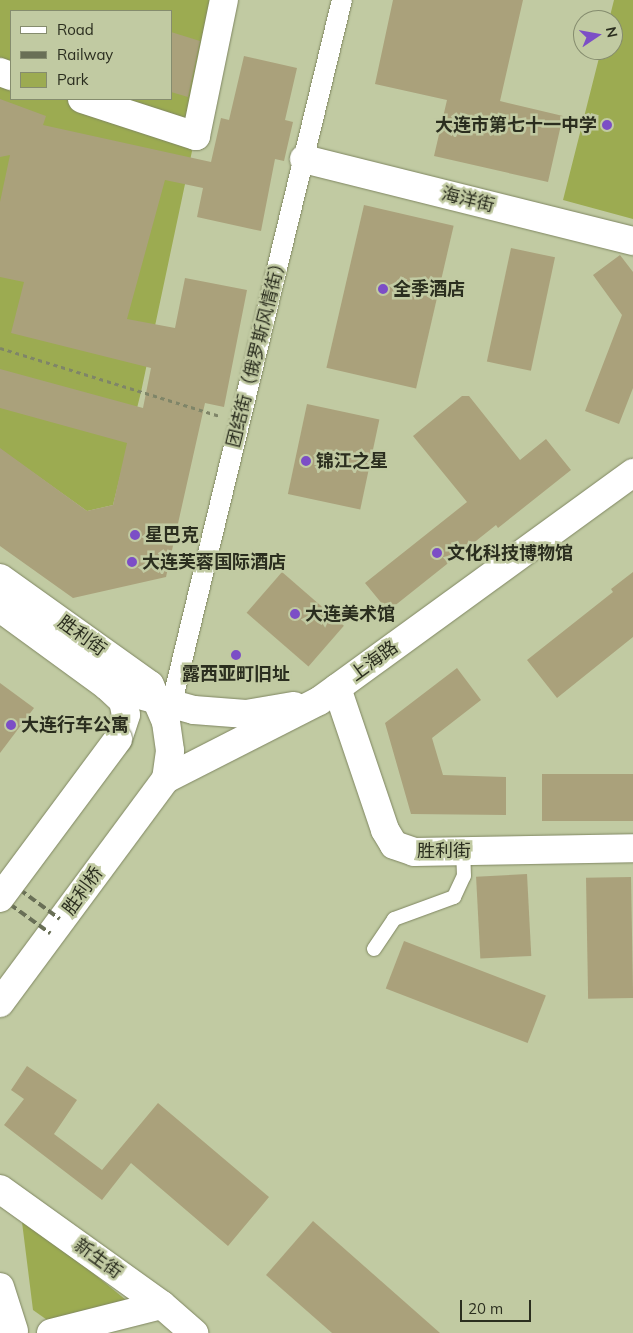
<!DOCTYPE html>
<meta charset="utf-8">
<style>
body{margin:0}
#map{position:relative;width:633px;height:1333px;overflow:hidden;background:#c1caa2;font-family:Mulish,"Noto Sans SC",sans-serif}
div>[style]{position:absolute}
.green>*{inset:0;background:#9cab51}
.building>*{inset:0;background:#aaa17b;transform-origin:0 0}
.path>*{height:3px;margin-top:-1.5px;transform-origin:0;background:repeating-linear-gradient(90deg,#7f8568 0 4px,transparent 0 8px)}
.roads{filter:drop-shadow(0 0 1px #7f8661) drop-shadow(0 0 1px #7f8661)}
.service>*{height:14px;margin:-7px;padding:0 7px;transform-origin:7px;border-radius:7px;background:#fff}
.pedestrian>*{height:20px;margin:-10px;padding:0 10px;transform-origin:10px;border-radius:10px;background:#fff}
.minor>*{height:28px;margin:-14px;padding:0 14px;transform-origin:14px;border-radius:14px;background:#fff}
.tertiary>*{height:28px;margin:-14px;padding:0 14px;transform-origin:14px;border-radius:14px;background:#fff}
.secondary>*{height:28px;margin:-14px;padding:0 14px;transform-origin:14px;border-radius:14px;background:#fff}
.rail>*{height:4px;margin-top:-2px;transform-origin:0;background:repeating-linear-gradient(90deg,#696f56 0 8px,transparent 0 12px)}
.bridges{filter:drop-shadow(0 0 1px #7f8661) drop-shadow(0 0 1px #7f8661)}
.secondary-bridge>*{height:28px;margin:-14px;padding:0 14px;transform-origin:14px;border-radius:14px;background:#fff}
.dots>*{width:14px;height:14px;translate:-50% -50%;box-sizing:border-box;border:2px solid #c1caa2;border-radius:50%}
span{translate:-50% -50%;white-space:nowrap;text-align:center;line-height:1.15;-webkit-text-stroke:5px #c1caa2;paint-order:stroke}
.poi-label{font-size:18px;color:#2b2e1f;font-weight:700}
.right{translate:-100% -50%;text-align:right}
.left{translate:0 -50%;text-align:left}
.street-label{font-size:18px;color:#2b2e1f}
.legend{position:absolute;left:10px;top:10px;width:162px;height:90px;box-sizing:border-box;background:#c1caa2;border:1px solid #858c6e;margin:0;padding:6px 9px;list-style:none;font-size:15px;color:#2b2e1f}
.legend li{display:flex;align-items:center;gap:10px;height:25px}
.legend b{width:25px;border:1px solid #858c6e}
.north{position:absolute;left:573px;top:10px;width:50px;height:50px;box-sizing:border-box;background:#c1caa2;border:1px solid #858c6e;border-radius:50%;rotate:78deg;font-size:14px;font-weight:700;line-height:20px;text-align:center;color:#2b2e1f}
.north::after{content:'';display:block;margin:auto;width:18px;height:22px;background:#7c4ec6;clip-path:polygon(50% 0,100% 100%,50% 72%,0 100%)}
.scale{position:absolute;left:460px;top:1300px;width:71px;height:22px;box-sizing:border-box;border:2px solid #2b2e1f;border-top:0;padding-left:6px;font-size:15px;line-height:18px;white-space:nowrap;color:#2b2e1f;-webkit-text-stroke:4px #c1caa2;paint-order:stroke}
</style>
<div id="map">
<div class="green">
<i style="clip-path:polygon(evenodd,0 0,224px 0,141px 392px,113px 505px,87px 511px,0 449px,0 0,11px 11px,171px 11px,171px 99px,11px 99px,11px 11px)"></i>
<i style="clip-path:polygon(614px 0,633px 0,633px 219px,563px 200px,601px 50px,613px 50px,613px 20px,609px 20px)"></i>
<i style="clip-path:polygon(21px 1214px,126px 1300px,50px 1322px,33px 1310px)"></i>
</div>
<div class="building">
<i style="clip-path:polygon(393px 0,523px 0,500px 101px,563px 116px,548px 182px,434px 156px,447px 100px,375px 84px)"></i>
<i style="clip-path:polygon(171px 32px,200px 41px,188px 97px,171px 92px)"></i>
<i style="clip-path:polygon(244px 56px,297px 68px,285px 120px,293px 122px,284px 161px,275px 159px,261px 231px,197px 217px,203px 188px,165px 180px,127px 319px,175px 328px,185px 278px,247px 290px,224px 407px,205px 403px,166px 577px,73px 598px,0 546px,0 448px,87px 511px,113px 505px,127px 443px,0 408px,0 369px,143px 408px,151px 368px,11px 333px,24px 282px,0 277px,0 202px,10px 155px,0 157px,0 99px,46px 116px,43px 125px,211px 162px,221px 118px,229px 120px)"></i>
<i style="left:364px;top:205px;width:92px;height:167px;rotate:13deg"></i>
<i style="left:511px;top:248px;width:45px;height:116px;rotate:12deg"></i>
<i style="clip-path:polygon(620px 255px,633px 272px,633px 388px,619px 424px,585px 411px,622px 315px,593px 275px)"></i>
<i style="clip-path:polygon(462px 396px,469px 396px,520px 460px,546px 439px,571px 470px,498px 528px,496px 525px,388px 611px,365px 583px,467px 502px,413px 436px)"></i>
<i style="left:307px;top:404px;width:74px;height:92px;rotate:12deg"></i>
<i style="left:282px;top:572px;width:82px;height:54px;rotate:41deg"></i>
<i style="clip-path:polygon(633px 572px,633px 637px,557px 698px,527px 660px,613px 592px,611px 589px)"></i>
<i style="clip-path:polygon(457px 668px,481px 700px,432px 738px,443px 775px,506px 777px,506px 815px,411px 814px,385px 723px)"></i>
<i style="clip-path:polygon(0 683px,34px 708px,0 753px)"></i>
<i style="left:633px;top:774px;width:47px;height:91px;rotate:90deg"></i>
<i style="left:527px;top:874px;width:82px;height:51px;rotate:87deg"></i>
<i style="left:631px;top:877px;width:121px;height:45px;rotate:89deg"></i>
<i style="left:404px;top:941px;width:152px;height:51px;rotate:21deg"></i>
<i style="clip-path:polygon(27px 1066px,77px 1100px,54px 1134px,102px 1170px,158px 1103px,269px 1197px,228px 1246px,131px 1163px,102px 1200px,4px 1125px,24px 1099px,11px 1090px)"></i>
<i style="clip-path:polygon(313px 1221px,440px 1333px,332px 1333px,266px 1275px)"></i>
</div>
<div class="path">
<i style="left:0;top:348px;width:230px;rotate:17.2deg"></i>
</div>
<div class="roads">
<div class="service">
<i style="left:374px;top:949px;width:36px;rotate:-56deg"></i>
<i style="left:394px;top:919px;width:64px;rotate:-20.1deg"></i>
<i style="left:454px;top:897px;width:23px;rotate:-65deg"></i>
<i style="left:464px;top:876px;width:25px;rotate:-92deg"></i>
</div>
<div class="pedestrian">
<i style="left:172px;top:702px;width:722px;rotate:-76.39deg"></i>
</div>
<div class="minor">
<i style="left:0;top:72px;width:12px;rotate:20deg"></i>
<i style="left:82px;top:99px;width:120px;rotate:18deg"></i>
<i style="left:196px;top:136px;width:139px;rotate:-78.4deg"></i>
<i style="left:304px;top:159px;width:339px;rotate:14deg"></i>
</div>
<div class="tertiary">
<i style="left:337px;top:688px;width:150px;rotate:71.3deg"></i>
<i style="left:385px;top:830px;width:17px;rotate:59deg"></i>
<i style="left:394px;top:845px;width:21px;rotate:19deg"></i>
<i style="left:414px;top:852px;width:219px;rotate:-1deg"></i>
<i style="left:0;top:1189px;width:199px;rotate:35.6deg"></i>
<i style="left:162px;top:1305px;width:43px;rotate:41.2deg"></i>
</div>
<div class="secondary">
<i style="left:0;top:578px;width:184px;rotate:35.5deg"></i>
<i style="left:150px;top:685px;width:40px;rotate:66.6deg"></i>
<i style="left:166px;top:722px;width:29px;rotate:82deg"></i>
<i style="left:170px;top:751px;width:28px;rotate:98deg"></i>
<i style="left:0;top:608px;width:132px;rotate:36.1deg"></i>
<i style="left:107px;top:686px;width:90px;rotate:15.4deg"></i>
<i style="left:194px;top:710px;width:52px;rotate:4.4deg"></i>
<i style="left:246px;top:714px;width:49px;rotate:-9.5deg"></i>
<i style="left:107px;top:686px;width:22px;rotate:43deg"></i>
<i style="left:123px;top:701px;width:14px;rotate:78deg"></i>
<i style="left:126px;top:715px;width:25px;rotate:108deg"></i>
<i style="left:0;top:1003px;width:279px;rotate:-53.5deg"></i>
<i style="left:166px;top:779px;width:172px;rotate:-27deg"></i>
<i style="left:319px;top:701px;width:388px;rotate:-36deg"></i>
<i style="left:0;top:1287px;width:46px;rotate:72.3deg"></i>
<i style="left:51px;top:1333px;width:114px;rotate:-14.2deg"></i>
</div>
</div>
<div class="rail">
<i style="left:0;top:875px;width:74px;rotate:36.3deg"></i>
<i style="left:0;top:897px;width:62px;rotate:35.8deg"></i>
</div>
<div class="bridges">
<div class="secondary-bridge">
<i style="left:0;top:898px;width:198px;rotate:-53.4deg"></i>
</div>
</div>
<div class="dots">
<i style="left:607px;top:125px;background:#7c4ec6"></i>
<i style="left:383px;top:289px;background:#7c4ec6"></i>
<i style="left:306px;top:461px;background:#7c4ec6"></i>
<i style="left:135px;top:535px;background:#7c4ec6"></i>
<i style="left:437px;top:553px;background:#7c4ec6"></i>
<i style="left:132px;top:562px;background:#7c4ec6"></i>
<i style="left:295px;top:614px;background:#7c4ec6"></i>
<i style="left:236px;top:655px;background:#7c4ec6"></i>
<i style="left:11px;top:725px;background:#7c4ec6"></i>
</div>
<div class="poi-label">
<span class="right" style="left:597px;top:125px">大连市第七十一中学</span>
<span class="left" style="left:393px;top:289px">全季酒店</span>
<span class="left" style="left:316px;top:461px">锦江之星</span>
<span class="left" style="left:145px;top:535px">星巴克</span>
<span class="left" style="left:447px;top:553px">文化科技博物馆</span>
<span class="left" style="left:142px;top:562px">大连芙蓉国际酒店</span>
<span class="left" style="left:305px;top:614px">大连美术馆</span>
<span style="left:236px;top:674px">露西亚町旧址</span>
<span class="left" style="left:21px;top:725px">大连行车公寓</span>
</div>
<div class="street-label">
<span style="left:468px;top:200px;rotate:14deg">海洋街</span>
<span style="left:257px;top:351px;rotate:-76deg">团结街（俄罗斯风情街）</span>
<span style="left:82px;top:636px;rotate:36deg">胜利街</span>
<span style="left:374px;top:661px;rotate:-36deg">上海路</span>
<span style="left:444px;top:851px">胜利街</span>
<span style="left:83px;top:891px;rotate:-54deg">胜利桥</span>
<span style="left:98px;top:1259px;rotate:36deg">新生街</span>
</div>
<ul class="legend">
<li><b style="height:6px;background:#fff"></b>Road</li>
<li><b style="height:6px;background:#696f56"></b>Railway</li>
<li><b style="height:14px;background:#9cab51"></b>Park</li>
</ul>
<div class="north">N</div>
<div class="scale">20 m</div>
</div>
